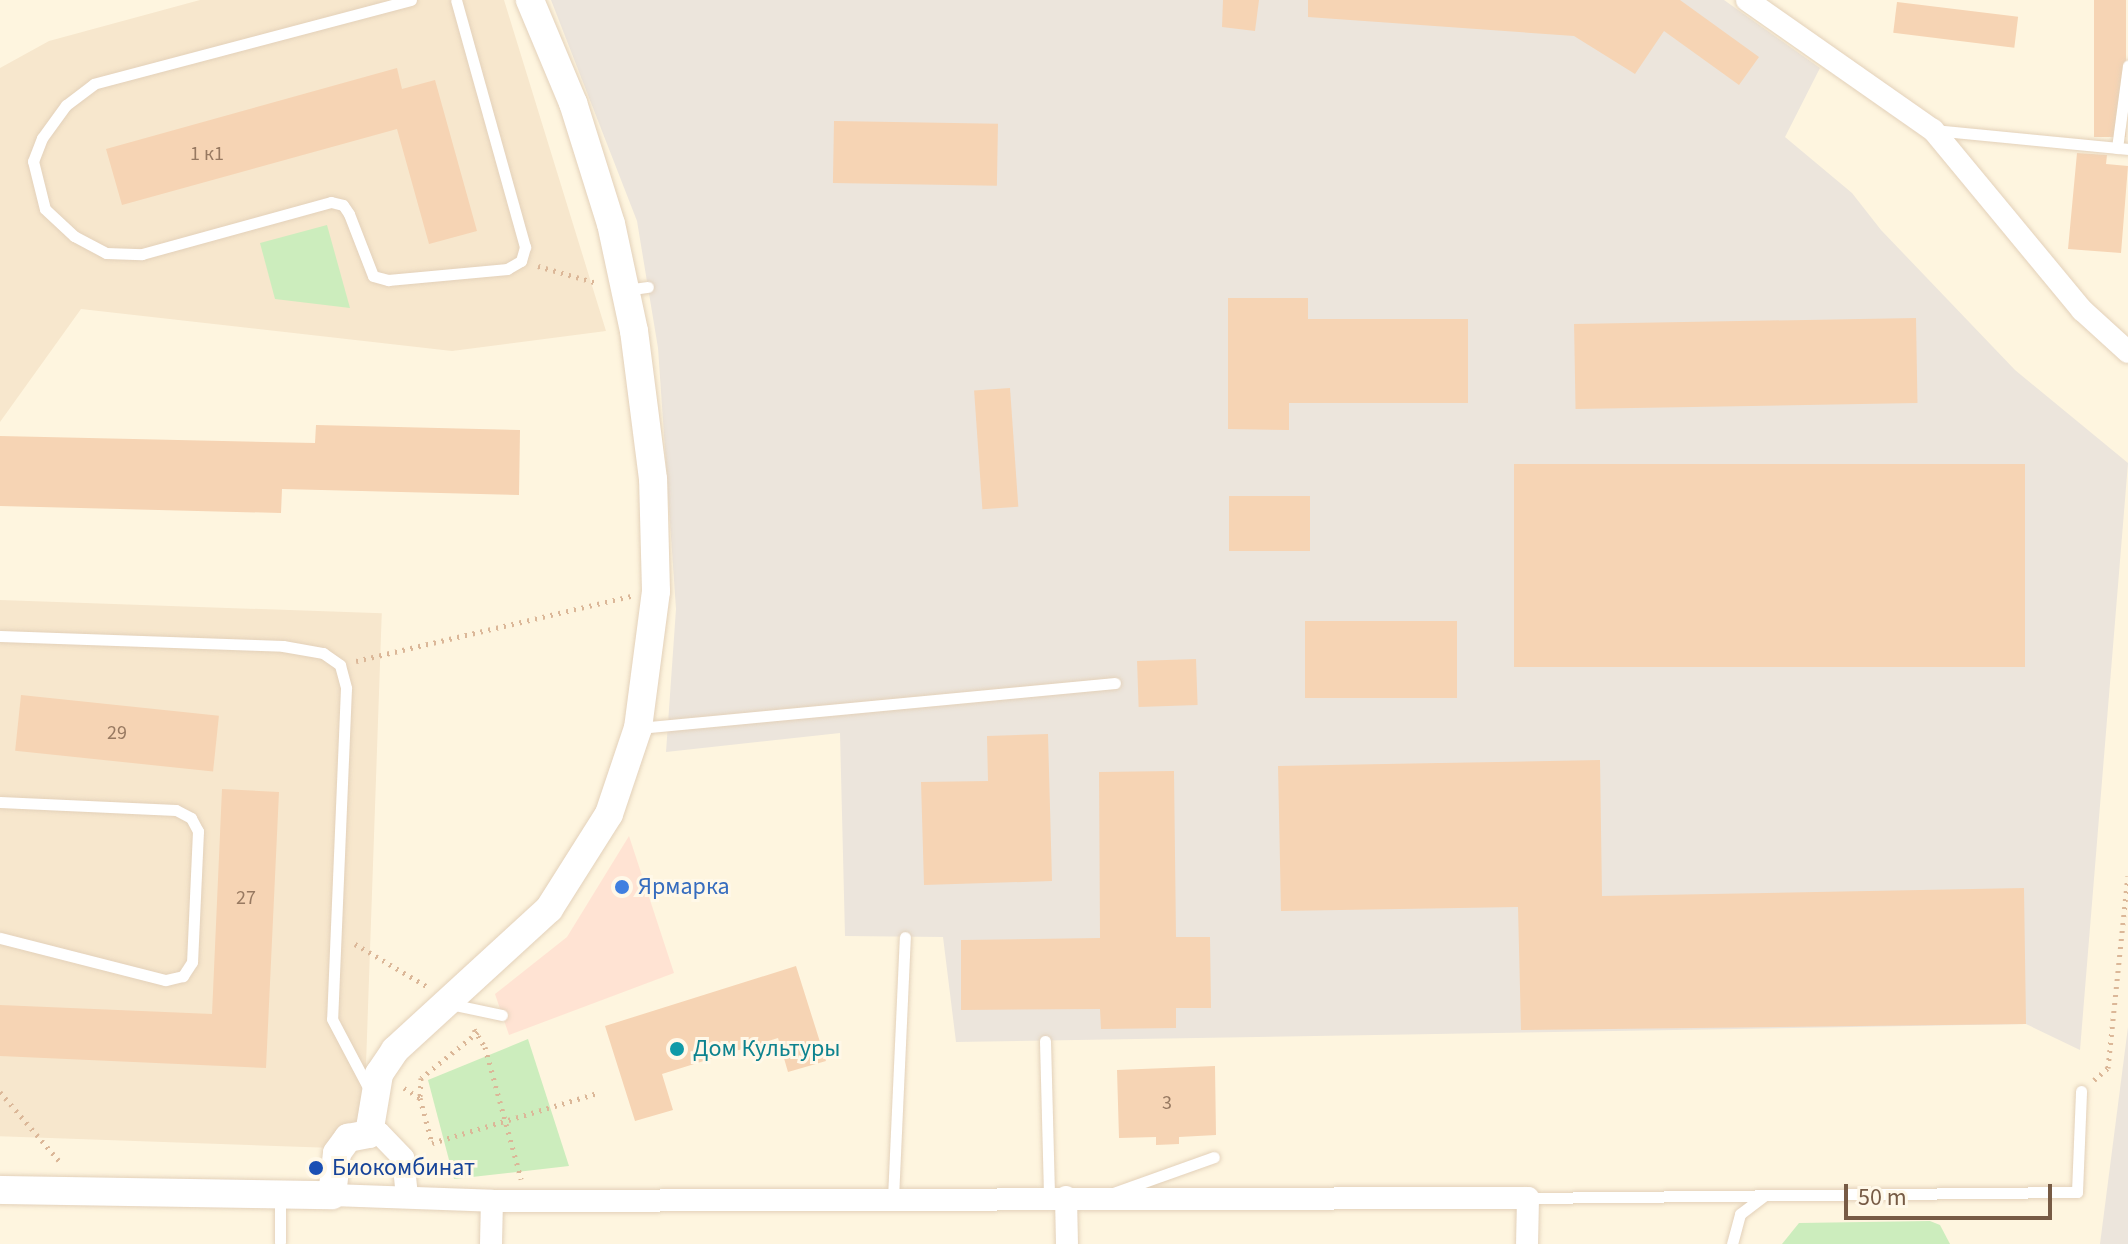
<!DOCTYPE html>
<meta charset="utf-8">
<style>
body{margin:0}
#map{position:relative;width:2128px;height:1244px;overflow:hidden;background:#fef5df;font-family:"Source Sans 3",sans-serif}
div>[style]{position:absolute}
.residential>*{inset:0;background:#f7e7cd;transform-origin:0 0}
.commercial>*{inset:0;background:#ffe3d3}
.industrial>*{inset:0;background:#ece5dc}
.green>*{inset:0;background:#ccedbd}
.building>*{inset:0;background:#f6d4b4;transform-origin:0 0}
.path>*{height:5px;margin-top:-2.5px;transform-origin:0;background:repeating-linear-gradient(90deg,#dbb798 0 2px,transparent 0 8px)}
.roads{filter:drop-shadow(0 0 2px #e3d1ba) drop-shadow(0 0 2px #e3d1ba)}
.service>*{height:11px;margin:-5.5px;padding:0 5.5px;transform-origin:5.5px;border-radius:5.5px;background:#fff}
.minor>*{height:22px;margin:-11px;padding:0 11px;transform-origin:11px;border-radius:11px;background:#fff}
.tertiary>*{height:28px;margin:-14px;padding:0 14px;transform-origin:14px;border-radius:14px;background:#fff}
.dots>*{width:22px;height:22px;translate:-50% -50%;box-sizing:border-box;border:4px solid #fff8e8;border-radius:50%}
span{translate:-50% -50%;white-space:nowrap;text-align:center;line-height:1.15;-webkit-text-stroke:6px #fff8e8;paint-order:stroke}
.number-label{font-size:20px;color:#977961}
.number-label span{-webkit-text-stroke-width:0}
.shop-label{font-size:24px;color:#366cbe}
.left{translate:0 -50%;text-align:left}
.culture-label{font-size:24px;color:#0d838f}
.transit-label{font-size:24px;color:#164399}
.scale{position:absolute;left:1844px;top:1184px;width:208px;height:36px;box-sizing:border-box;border:4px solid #775b45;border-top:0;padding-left:10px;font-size:24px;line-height:28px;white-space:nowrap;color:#775b45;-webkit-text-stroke:6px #fff8e8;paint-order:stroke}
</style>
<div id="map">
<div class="residential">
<i style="clip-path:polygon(200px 0,504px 0,606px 331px,452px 351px,81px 309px,0 422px,0 68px,49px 41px)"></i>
<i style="left:0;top:600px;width:382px;height:536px;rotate:2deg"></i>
</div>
<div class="commercial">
<i style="clip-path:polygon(629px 836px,674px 973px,509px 1035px,495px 994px,567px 937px)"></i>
</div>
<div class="industrial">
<i style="clip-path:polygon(551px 0,1724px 0,1820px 68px,1785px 137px,1852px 193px,1881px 230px,2015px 370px,2128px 463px,2080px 1050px,2026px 1024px,956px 1042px,943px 937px,845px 936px,840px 733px,666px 752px,676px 609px,658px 348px,637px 221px)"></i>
<i style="clip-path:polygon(2128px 1027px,2128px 1244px,2100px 1244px)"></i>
</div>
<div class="green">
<i style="clip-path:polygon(327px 225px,350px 308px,275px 299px,260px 243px)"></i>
<i style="clip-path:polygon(528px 1039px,569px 1166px,454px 1179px,428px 1080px)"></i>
<i style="clip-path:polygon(1930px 1221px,1940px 1225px,1950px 1244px,1782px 1244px,1799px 1223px)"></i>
</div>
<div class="building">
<i style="clip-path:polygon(1223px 0,1259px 0,1255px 31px,1222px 27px)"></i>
<i style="clip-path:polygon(1308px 0,1680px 0,1759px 57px,1739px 85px,1664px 31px,1635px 74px,1574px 36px,1308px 17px)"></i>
<i style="left:2094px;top:0;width:32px;height:137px"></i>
<i style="left:1897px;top:2px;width:122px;height:31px;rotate:7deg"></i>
<i style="clip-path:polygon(397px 68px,402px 89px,435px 80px,477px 231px,429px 244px,397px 129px,122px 205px,106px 149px)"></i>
<i style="left:834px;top:121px;width:164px;height:62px;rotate:1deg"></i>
<i style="clip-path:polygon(2077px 153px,2107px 155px,2106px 164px,2128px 166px,2121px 253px,2068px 249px)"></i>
<i style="clip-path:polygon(1228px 298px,1308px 298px,1308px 319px,1468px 319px,1468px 403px,1289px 403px,1289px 430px,1228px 429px)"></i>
<i style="left:1916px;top:318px;width:85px;height:342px;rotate:89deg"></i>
<i style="left:1010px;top:388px;width:119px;height:36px;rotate:86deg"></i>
<i style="clip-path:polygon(316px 425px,520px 430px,519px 495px,282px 489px,281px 513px,0 506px,0 436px,315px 443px)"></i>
<i style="left:2025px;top:464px;width:203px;height:511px;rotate:90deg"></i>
<i style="left:1229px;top:496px;width:81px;height:55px"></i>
<i style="left:1305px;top:621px;width:152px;height:77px"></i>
<i style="left:1196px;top:659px;width:46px;height:59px;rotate:88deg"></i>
<i style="left:21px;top:695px;width:199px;height:56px;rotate:6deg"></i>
<i style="clip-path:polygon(1048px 734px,1052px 881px,924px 885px,921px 782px,988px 781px,987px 736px)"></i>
<i style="clip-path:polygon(1600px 760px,1602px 896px,2024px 888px,2026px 1024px,1521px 1030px,1518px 907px,1281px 911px,1278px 766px)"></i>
<i style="clip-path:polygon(1174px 771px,1176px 937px,1210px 937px,1211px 1008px,1176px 1008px,1176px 1028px,1101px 1029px,1100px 1009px,961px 1010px,961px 940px,1100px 938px,1099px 772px)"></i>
<i style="clip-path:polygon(222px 789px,279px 792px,266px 1068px,0 1056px,0 1005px,212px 1014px)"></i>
<i style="clip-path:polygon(796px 966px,826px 1061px,788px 1072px,778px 1038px,662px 1074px,673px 1110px,635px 1121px,605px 1026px)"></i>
<i style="clip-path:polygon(1215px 1066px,1216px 1135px,1179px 1137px,1179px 1144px,1156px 1145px,1156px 1137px,1119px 1138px,1117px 1070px)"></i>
</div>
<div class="path">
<i style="left:538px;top:266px;width:61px;rotate:16.1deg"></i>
<i style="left:356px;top:661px;width:283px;rotate:-13.3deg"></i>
<i style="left:355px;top:944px;width:85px;rotate:30.5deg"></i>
<i style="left:474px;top:1029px;width:21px;rotate:59deg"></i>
<i style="left:485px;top:1047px;width:137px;rotate:74.7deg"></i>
<i style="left:478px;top:1032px;width:73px;rotate:141.1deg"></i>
<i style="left:421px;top:1078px;width:20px;rotate:93deg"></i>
<i style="left:420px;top:1098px;width:47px;rotate:75.1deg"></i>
<i style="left:432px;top:1143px;width:173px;rotate:-16.8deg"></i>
<i style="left:2094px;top:1080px;width:18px;rotate:-41deg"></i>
<i style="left:2108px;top:1068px;width:193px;rotate:-84.1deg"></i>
<i style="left:404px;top:1088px;width:19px;rotate:32deg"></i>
<i style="left:0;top:1092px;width:95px;rotate:49.3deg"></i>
</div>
<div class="roads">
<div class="service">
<i style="left:411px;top:0;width:328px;rotate:165.2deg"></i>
<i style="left:94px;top:84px;width:35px;rotate:143deg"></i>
<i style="left:66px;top:105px;width:41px;rotate:126deg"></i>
<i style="left:42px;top:138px;width:25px;rotate:111deg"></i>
<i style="left:33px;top:161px;width:49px;rotate:76deg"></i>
<i style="left:45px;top:209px;width:40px;rotate:43deg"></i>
<i style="left:74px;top:236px;width:36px;rotate:28deg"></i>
<i style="left:106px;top:253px;width:36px;rotate:2deg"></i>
<i style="left:142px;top:254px;width:196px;rotate:-15.4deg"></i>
<i style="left:331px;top:202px;width:12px;rotate:14deg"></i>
<i style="left:343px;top:205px;width:11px;rotate:56deg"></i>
<i style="left:349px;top:214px;width:66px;rotate:68.8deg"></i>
<i style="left:373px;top:276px;width:16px;rotate:15deg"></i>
<i style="left:388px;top:280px;width:120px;rotate:-5.3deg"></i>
<i style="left:507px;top:269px;width:16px;rotate:-30deg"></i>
<i style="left:521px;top:261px;width:15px;rotate:-74deg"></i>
<i style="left:525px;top:247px;width:256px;rotate:-105.6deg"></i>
<i style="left:1934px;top:130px;width:195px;rotate:5.6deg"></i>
<i style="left:2117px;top:148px;width:83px;rotate:-82.4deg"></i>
<i style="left:626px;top:290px;width:22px;rotate:-8deg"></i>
<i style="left:0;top:636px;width:283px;rotate:2deg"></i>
<i style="left:283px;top:646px;width:41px;rotate:9.9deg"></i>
<i style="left:323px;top:653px;width:21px;rotate:35deg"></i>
<i style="left:340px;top:665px;width:24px;rotate:75deg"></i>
<i style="left:346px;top:688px;width:331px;rotate:92.4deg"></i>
<i style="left:332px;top:1019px;width:84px;rotate:62.2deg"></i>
<i style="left:639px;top:728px;width:478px;rotate:-5.4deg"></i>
<i style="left:0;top:802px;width:176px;rotate:2.6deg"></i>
<i style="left:176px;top:810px;width:17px;rotate:28deg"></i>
<i style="left:191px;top:818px;width:15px;rotate:62deg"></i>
<i style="left:198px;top:831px;width:131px;rotate:92.6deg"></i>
<i style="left:192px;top:962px;width:17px;rotate:123deg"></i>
<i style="left:183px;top:976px;width:18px;rotate:167deg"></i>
<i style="left:165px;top:980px;width:170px;rotate:-165.7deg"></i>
<i style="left:450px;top:1004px;width:53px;rotate:11.9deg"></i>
<i style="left:1045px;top:1041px;width:156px;rotate:88.5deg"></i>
<i style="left:1113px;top:1193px;width:107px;rotate:-19.6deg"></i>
<i style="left:280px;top:1194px;width:48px;rotate:90deg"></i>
<i style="left:893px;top:1198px;width:261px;rotate:-87.4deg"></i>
<i style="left:1528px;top:1198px;width:549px;rotate:-0.63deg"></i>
<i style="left:2077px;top:1192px;width:101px;rotate:-87.7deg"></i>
<i style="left:1732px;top:1244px;width:31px;rotate:-75deg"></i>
<i style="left:1740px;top:1214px;width:30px;rotate:-37deg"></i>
</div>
<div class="minor">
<i style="left:1747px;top:0;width:227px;rotate:35deg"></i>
<i style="left:1933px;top:130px;width:234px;rotate:50.4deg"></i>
<i style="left:2082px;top:310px;width:62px;rotate:42.4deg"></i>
<i style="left:369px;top:1134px;width:10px;rotate:-6deg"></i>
<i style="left:379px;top:1133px;width:35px;rotate:46deg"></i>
<i style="left:403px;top:1158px;width:38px;rotate:84deg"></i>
<i style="left:332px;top:1195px;width:160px;rotate:2.1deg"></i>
<i style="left:492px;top:1201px;width:1036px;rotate:-0.17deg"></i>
<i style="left:1528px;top:1198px;width:46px;rotate:91.2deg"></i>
<i style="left:1066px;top:1197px;width:47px;rotate:88.8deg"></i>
<i style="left:491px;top:1244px;width:43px;rotate:-88.7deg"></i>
</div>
<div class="tertiary">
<i style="left:0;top:1190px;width:332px;rotate:0.9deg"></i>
<i style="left:332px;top:1195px;width:42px;rotate:-83.2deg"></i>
<i style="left:337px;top:1153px;width:19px;rotate:-54deg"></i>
<i style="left:348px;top:1138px;width:21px;rotate:-11deg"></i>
<i style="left:369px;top:1134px;width:61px;rotate:-80.5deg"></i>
<i style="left:379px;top:1074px;width:29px;rotate:-56deg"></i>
<i style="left:395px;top:1050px;width:209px;rotate:-42.5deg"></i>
<i style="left:549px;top:909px;width:112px;rotate:-57.7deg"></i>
<i style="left:609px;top:814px;width:91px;rotate:-71.4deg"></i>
<i style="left:638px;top:728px;width:138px;rotate:-82.5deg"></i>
<i style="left:656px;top:591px;width:112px;rotate:-91.5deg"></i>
<i style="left:653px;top:479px;width:149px;rotate:-97.3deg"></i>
<i style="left:634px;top:331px;width:109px;rotate:-102.1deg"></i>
<i style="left:611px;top:224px;width:127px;rotate:-107.4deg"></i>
<i style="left:573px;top:103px;width:112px;rotate:-112.7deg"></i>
</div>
</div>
<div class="dots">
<i style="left:622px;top:887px;background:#3f7fe0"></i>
<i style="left:677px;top:1049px;background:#0f9aa8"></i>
<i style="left:316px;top:1168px;background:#1a4fb4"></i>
</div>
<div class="number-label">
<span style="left:207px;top:154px">1 к1</span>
<span style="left:117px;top:733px">29</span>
<span style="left:246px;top:898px">27</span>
<span style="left:1167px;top:1103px">3</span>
</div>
<div class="shop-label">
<span class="left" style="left:638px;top:887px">Ярмарка</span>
</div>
<div class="culture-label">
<span class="left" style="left:693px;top:1049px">Дом Культуры</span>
</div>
<div class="transit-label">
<span class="left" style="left:332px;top:1168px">Биокомбинат</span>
</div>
<div class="scale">50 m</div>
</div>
